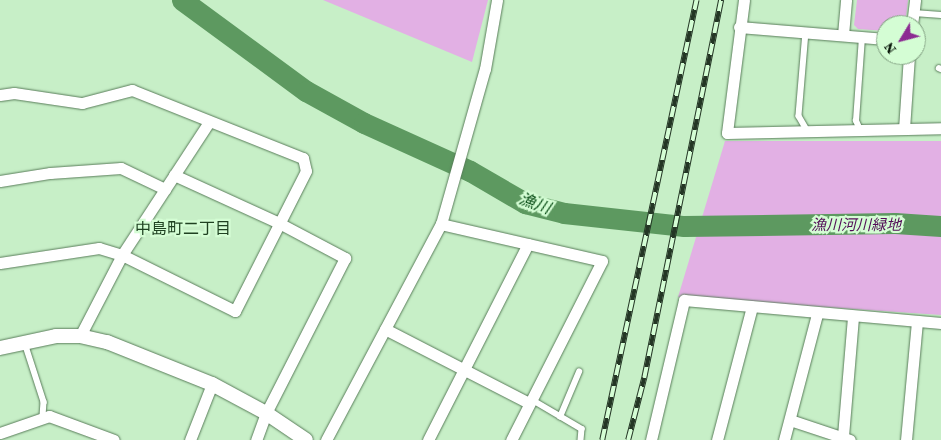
<!DOCTYPE html>
<meta charset="utf-8">
<style>
body{margin:0}
#map{position:relative;width:941px;height:440px;overflow:hidden;background:#c7efc7;font-family:"Source Serif 4","Noto Sans JP",serif}
div>[style]{position:absolute}
.green>*{inset:0;background:#e2b0e4}
.river>*{height:21px;margin:-10.5px;padding:0 10.5px;transform-origin:10.5px;border-radius:10.5px;background:#5d9960}
.roads{filter:drop-shadow(0 0 1px #597d5a) drop-shadow(0 0 1px #597d5a)}
.service>*{height:5.5px;margin:-2.75px;padding:0 2.75px;transform-origin:2.75px;border-radius:2.75px;background:#fff}
.minor>*{height:11px;margin:-5.5px;padding:0 5.5px;transform-origin:5.5px;border-radius:5.5px;background:#fff}
.tertiary>*{height:14px;margin:-7px;padding:0 7px;transform-origin:7px;border-radius:7px;background:#fff}
.rail>*{height:5.5px;margin-top:-2.75px;transform-origin:0;background:repeating-linear-gradient(90deg,#d4fdd4 0 11px,#243625 0 22px);box-sizing:border-box;border-block:1px solid #243625}
span{translate:-50% -50%;white-space:nowrap;text-align:center;line-height:1.15;-webkit-text-stroke:4.5px #d4fdd4;paint-order:stroke}
.park-label{font-size:15px;color:#520b57;font-style:italic}
.water-label{font-size:16px;color:#094d16;font-style:italic}
.neighbourhood-label{font-size:16px;color:#1f4121}
.north{position:absolute;left:876px;top:15px;width:50px;height:50px;box-sizing:border-box;background:#d4fdd4;border:1px solid #82a082;border-radius:50%;rotate:233deg;font-size:14px;font-weight:700;line-height:20px;text-align:center;color:#061407}
.north::after{content:'';display:block;margin:auto;width:18px;height:22px;background:#8c2a92;clip-path:polygon(50% 0,100% 100%,50% 72%,0 100%)}
</style>
<div id="map">
<div class="green">
<i style="clip-path:polygon(323px 0,488px 0,472px 62px)"></i>
<i style="clip-path:polygon(857px 0,908px 0,905px 25px,886px 25px,886px 31px,858px 29px,854px 25px)"></i>
<i style="clip-path:polygon(725px 141px,941px 141px,941px 315px,678px 297px)"></i>
</div>
<div class="river">
<i style="left:182px;top:0;width:154px;rotate:36.3deg"></i>
<i style="left:306px;top:91px;width:66px;rotate:28.9deg"></i>
<i style="left:364px;top:123px;width:116px;rotate:24.4deg"></i>
<i style="left:470px;top:171px;width:64px;rotate:30.2deg"></i>
<i style="left:525px;top:203px;width:40px;rotate:14.4deg"></i>
<i style="left:564px;top:213px;width:121px;rotate:6.2deg"></i>
<i style="left:684px;top:226px;width:211px;rotate:-0.8deg"></i>
<i style="left:895px;top:223px;width:46px;rotate:3.7deg"></i>
</div>
<div class="roads">
<div class="service">
<i style="left:914px;top:13px;width:27px;rotate:4deg"></i>
<i style="left:806px;top:32px;width:84px;rotate:94.8deg"></i>
<i style="left:799px;top:116px;width:16px;rotate:60deg"></i>
<i style="left:939px;top:68px;width:2px;rotate:27deg"></i>
<i style="left:860px;top:130px;width:10px;rotate:-114deg"></i>
<i style="left:856px;top:121px;width:84px;rotate:-85.9deg"></i>
<i style="left:25px;top:343px;width:62px;rotate:72.1deg"></i>
<i style="left:44px;top:402px;width:16px;rotate:94deg"></i>
<i style="left:531px;top:399px;width:59px;rotate:30.5deg"></i>
<i style="left:582px;top:429px;width:11px;rotate:95deg"></i>
<i style="left:560px;top:417px;width:49px;rotate:-67.1deg"></i>
</div>
<div class="minor">
<i style="left:744px;top:0;width:134px;rotate:97.3deg"></i>
<i style="left:727px;top:133px;width:214px;rotate:-1.3deg"></i>
<i style="left:912px;top:25px;width:25px;rotate:-83deg"></i>
<i style="left:739px;top:27px;width:147px;rotate:4.7deg"></i>
<i style="left:843px;top:35px;width:35px;rotate:-85deg"></i>
<i style="left:0;top:95px;width:14px;rotate:-8deg"></i>
<i style="left:14px;top:93px;width:69px;rotate:8.4deg"></i>
<i style="left:82px;top:103px;width:52px;rotate:-14.6deg"></i>
<i style="left:132px;top:90px;width:184px;rotate:21.7deg"></i>
<i style="left:303px;top:158px;width:13px;rotate:77deg"></i>
<i style="left:306px;top:171px;width:157px;rotate:116.9deg"></i>
<i style="left:235px;top:311px;width:126px;rotate:-153.6deg"></i>
<i style="left:122px;top:255px;width:91px;rotate:117.4deg"></i>
<i style="left:904px;top:129px;width:74px;rotate:-86.1deg"></i>
<i style="left:174px;top:175px;width:115px;rotate:24.6deg"></i>
<i style="left:279px;top:223px;width:75px;rotate:27.9deg"></i>
<i style="left:345px;top:258px;width:174px;rotate:117deg"></i>
<i style="left:266px;top:413px;width:29px;rotate:110deg"></i>
<i style="left:0;top:181px;width:51px;rotate:-9.1deg"></i>
<i style="left:50px;top:173px;width:71px;rotate:-4deg"></i>
<i style="left:121px;top:168px;width:49px;rotate:25.5deg"></i>
<i style="left:441px;top:224px;width:165px;rotate:12.9deg"></i>
<i style="left:602px;top:261px;width:201px;rotate:116.9deg"></i>
<i style="left:0;top:263px;width:100px;rotate:-8.6deg"></i>
<i style="left:99px;top:248px;width:24px;rotate:17deg"></i>
<i style="left:122px;top:255px;width:159px;rotate:-56.8deg"></i>
<i style="left:385px;top:329px;width:162px;rotate:27.2deg"></i>
<i style="left:790px;top:420px;width:63px;rotate:18.4deg"></i>
<i style="left:0;top:433px;width:52px;rotate:-19.1deg"></i>
<i style="left:49px;top:416px;width:69px;rotate:20.3deg"></i>
<i style="left:843px;top:436px;width:119px;rotate:-85.2deg"></i>
<i style="left:190px;top:440px;width:60px;rotate:-68.6deg"></i>
<i style="left:326px;top:440px;width:245px;rotate:-62deg"></i>
<i style="left:441px;top:224px;width:161px;rotate:-74.2deg"></i>
<i style="left:485px;top:69px;width:70px;rotate:-80.1deg"></i>
<i style="left:428px;top:440px;width:220px;rotate:-63deg"></i>
<i style="left:651px;top:440px;width:144px;rotate:-76.7deg"></i>
<i style="left:684px;top:300px;width:258px;rotate:5.1deg"></i>
<i style="left:717px;top:440px;width:138px;rotate:-75.3deg"></i>
<i style="left:784px;top:440px;width:130px;rotate:-75.3deg"></i>
<i style="left:906px;top:440px;width:119px;rotate:-84.7deg"></i>
</div>
<div class="tertiary">
<i style="left:0;top:348px;width:57px;rotate:-12.1deg"></i>
<i style="left:56px;top:336px;width:24px"></i>
<i style="left:80px;top:336px;width:28px;rotate:13deg"></i>
<i style="left:107px;top:342px;width:113px;rotate:21.8deg"></i>
<i style="left:212px;top:384px;width:61px;rotate:28.2deg"></i>
<i style="left:266px;top:413px;width:48px;rotate:34deg"></i>
</div>
</div>
<div class="rail">
<i style="left:602px;top:440px;width:450px;rotate:-77.9deg"></i>
<i style="left:628px;top:440px;width:64px;rotate:-75.5deg"></i>
<i style="left:644px;top:378px;width:386px;rotate:-78.5deg"></i>
</div>
<div class="park-label">
<span style="left:856px;top:225px">漁川河川緑地</span>
</div>
<div class="water-label">
<span style="left:535px;top:203px;rotate:20deg">漁川</span>
</div>
<div class="neighbourhood-label">
<span style="left:183px;top:228px">中島町二丁目</span>
</div>
<div class="north">N</div>
</div>
